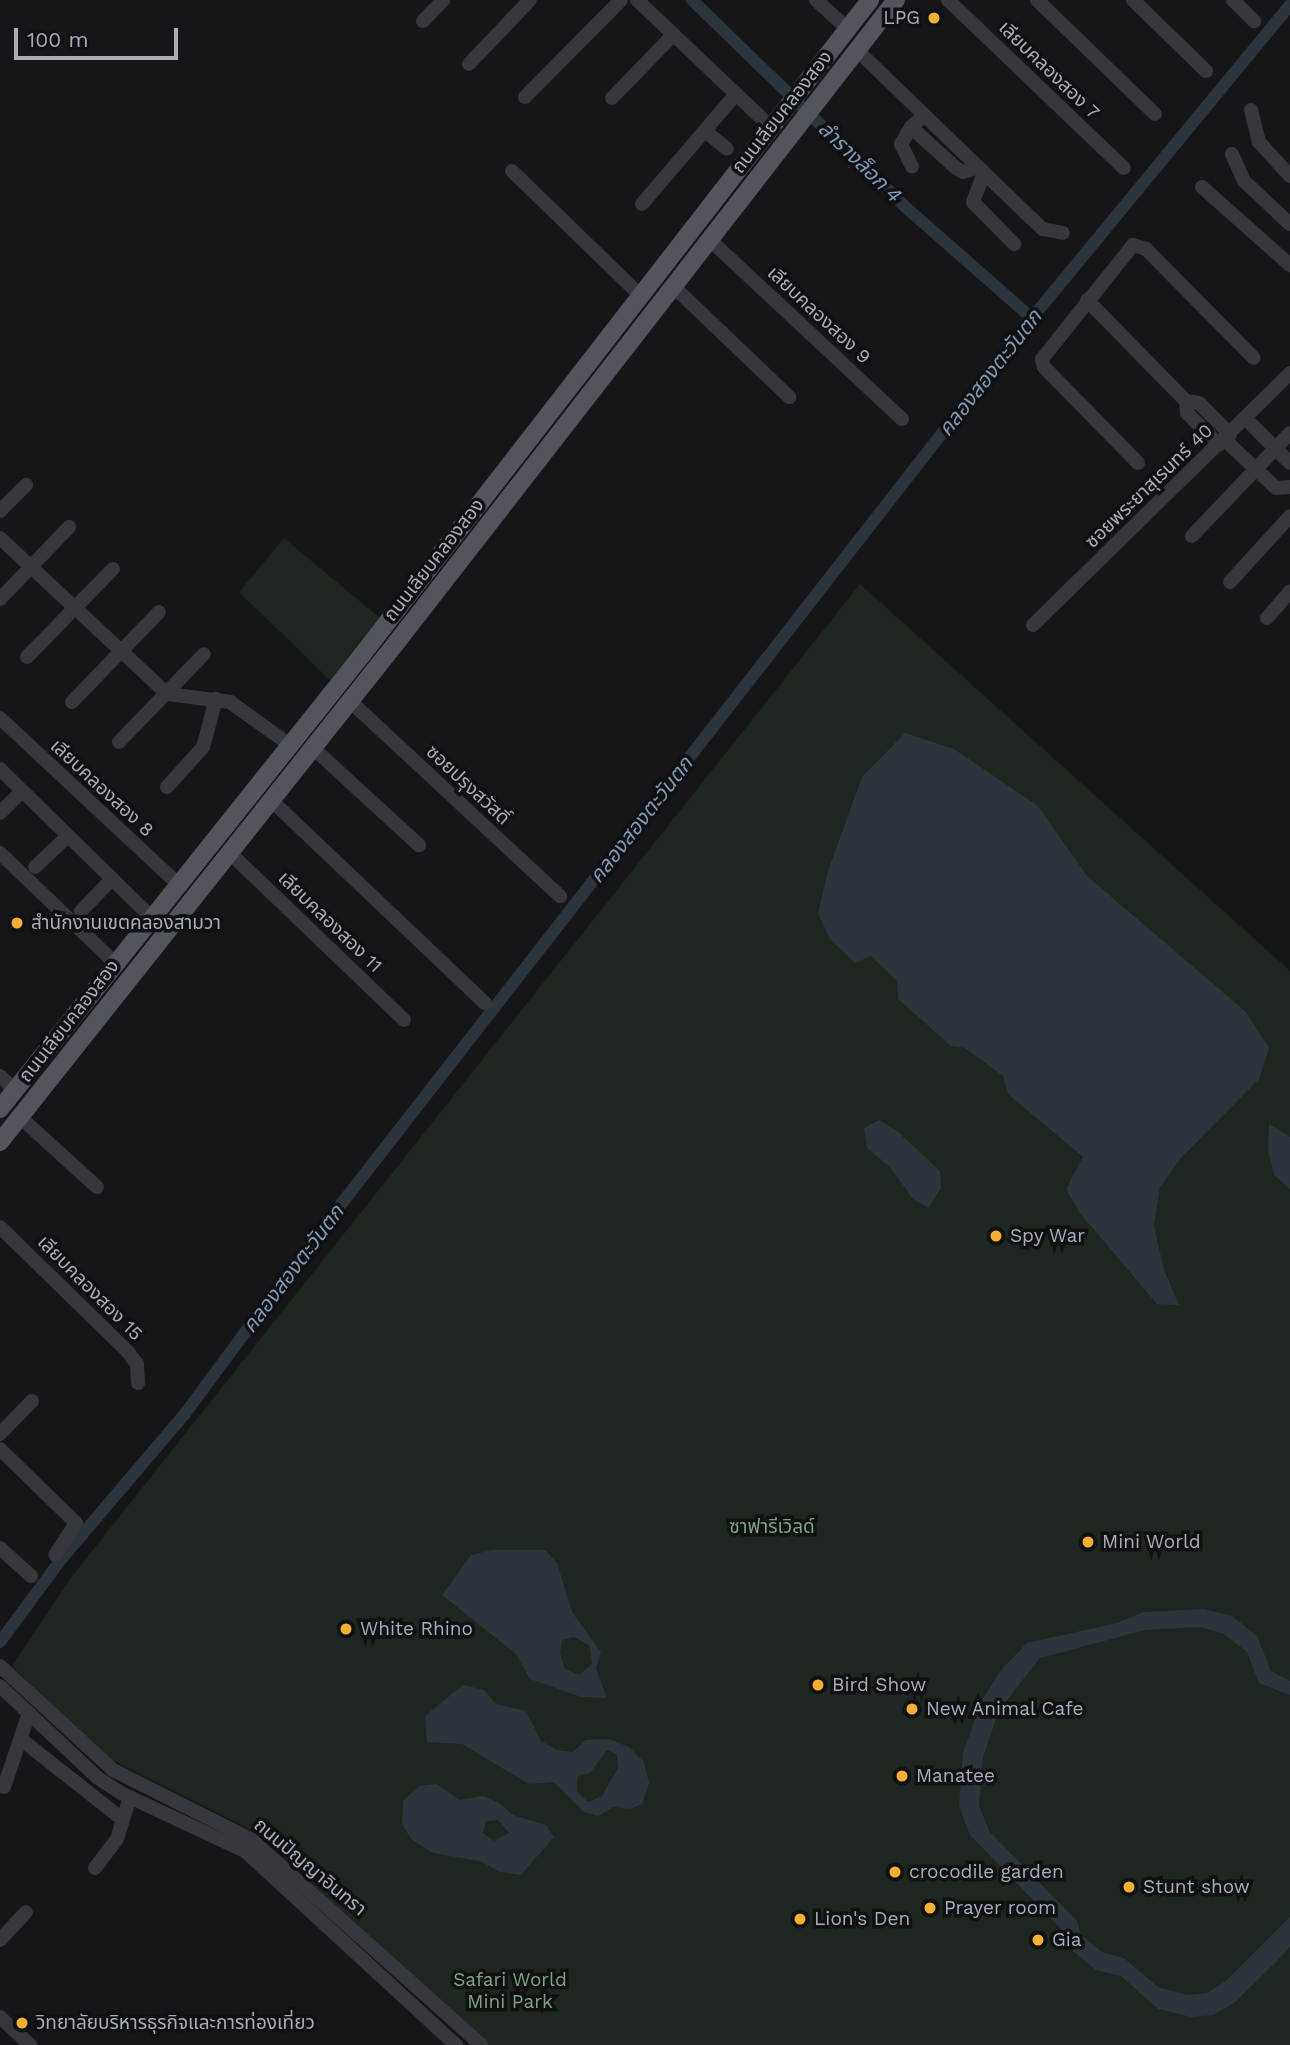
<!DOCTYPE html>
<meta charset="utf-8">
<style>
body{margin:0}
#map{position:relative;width:1290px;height:2045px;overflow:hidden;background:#161618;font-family:"Work Sans","Noto Sans Thai",sans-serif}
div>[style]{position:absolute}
.green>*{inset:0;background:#1e261f}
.water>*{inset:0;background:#2c353c}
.canal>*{height:12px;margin:-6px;padding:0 6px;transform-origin:6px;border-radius:6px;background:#2c353c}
.minor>*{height:14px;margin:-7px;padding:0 7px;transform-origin:7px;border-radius:7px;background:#37383d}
.major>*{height:18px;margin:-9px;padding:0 9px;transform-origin:9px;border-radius:9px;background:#53555c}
.dots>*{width:19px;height:19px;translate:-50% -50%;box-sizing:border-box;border:4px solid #111113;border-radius:50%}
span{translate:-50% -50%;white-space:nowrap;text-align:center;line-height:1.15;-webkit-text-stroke:7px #111113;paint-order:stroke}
.poi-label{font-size:19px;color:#a8adb8}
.right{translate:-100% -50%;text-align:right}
.left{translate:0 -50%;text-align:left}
.street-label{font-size:19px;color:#a8adb8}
.park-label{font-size:19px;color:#7fa381}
.water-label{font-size:21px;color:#7f9bb3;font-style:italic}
.scale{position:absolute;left:14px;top:28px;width:164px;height:32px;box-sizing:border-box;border:4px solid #a8adb8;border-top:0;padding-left:9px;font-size:21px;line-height:24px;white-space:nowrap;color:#a8adb8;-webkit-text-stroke:5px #111113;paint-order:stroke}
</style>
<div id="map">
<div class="green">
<i style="clip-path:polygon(284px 538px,386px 623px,337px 687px,239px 592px)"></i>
<i style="clip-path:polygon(860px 584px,1290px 971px,1290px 2045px,487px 2045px,256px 1832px,98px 1753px,12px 1666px,73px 1575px)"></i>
</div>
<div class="water">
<i style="clip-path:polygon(905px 733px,954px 749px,1038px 806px,1087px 876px,1246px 1012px,1269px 1048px,1259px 1079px,1181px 1158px,1160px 1187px,1154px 1226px,1164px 1270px,1179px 1305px,1157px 1304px,1079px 1212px,1066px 1189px,1083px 1157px,1008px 1094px,1003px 1076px,965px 1048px,951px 1046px,898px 999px,897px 981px,871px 956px,855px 963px,830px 939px,818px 913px,828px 871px,862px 777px)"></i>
<i style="clip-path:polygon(879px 1120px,897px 1131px,940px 1171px,941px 1188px,928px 1208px,913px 1199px,890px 1167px,867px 1148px,864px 1128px)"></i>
<i style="clip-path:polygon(1269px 1124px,1290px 1137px,1290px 1189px,1274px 1175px,1268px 1150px)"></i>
<i style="clip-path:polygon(evenodd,492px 1550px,545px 1550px,557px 1563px,572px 1612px,601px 1652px,596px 1669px,607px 1698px,581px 1697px,530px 1679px,516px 1654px,442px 1595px,471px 1555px,492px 1550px,574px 1637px,590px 1646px,592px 1664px,579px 1675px,564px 1668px,560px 1652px,562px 1640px,574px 1637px)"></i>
<i style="clip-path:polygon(1204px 1609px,1232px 1616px,1257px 1636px,1271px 1671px,1290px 1681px,1290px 1695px,1259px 1683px,1247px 1652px,1224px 1634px,1200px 1627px,1145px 1630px,1040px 1658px,999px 1710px,983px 1757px,979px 1805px,989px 1831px,1077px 1921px,1081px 1935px,1102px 1952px,1124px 1958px,1158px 1987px,1187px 1995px,1207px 1993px,1226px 1981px,1290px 1917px,1290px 1947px,1277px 1961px,1234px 2003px,1213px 2015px,1191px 2017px,1158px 2009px,1121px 1976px,1096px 1970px,1073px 1951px,1068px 1936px,970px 1835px,959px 1806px,963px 1753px,982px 1700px,1002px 1669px,1027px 1643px,1117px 1623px,1144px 1612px)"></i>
<i style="clip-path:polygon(evenodd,463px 1685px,484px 1690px,496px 1704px,526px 1711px,541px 1741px,557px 1750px,573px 1752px,586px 1740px,609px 1739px,629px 1747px,644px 1762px,649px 1783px,642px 1804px,630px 1809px,614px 1807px,598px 1816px,584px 1812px,554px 1782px,529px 1784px,462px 1744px,427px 1742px,425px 1716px,463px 1685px,607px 1750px,617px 1755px,618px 1768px,602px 1796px,588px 1802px,577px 1791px,577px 1777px,590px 1773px,607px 1750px)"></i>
<i style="clip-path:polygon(evenodd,437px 1784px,459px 1800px,483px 1796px,498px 1802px,513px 1815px,546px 1825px,554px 1837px,521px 1875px,500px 1872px,480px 1861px,433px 1853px,411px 1839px,402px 1824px,403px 1801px,419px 1786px,437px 1784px,498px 1820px,509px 1833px,494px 1841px,483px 1833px,486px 1821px,498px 1820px)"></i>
</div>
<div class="canal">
<i style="left:692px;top:0;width:303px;rotate:44.1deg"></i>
<i style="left:910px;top:211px;width:162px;rotate:41.3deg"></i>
<i style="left:0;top:1642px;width:106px;rotate:-53.5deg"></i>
<i style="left:63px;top:1557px;width:187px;rotate:-49.6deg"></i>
<i style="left:184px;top:1415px;width:235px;rotate:-53.5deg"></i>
<i style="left:324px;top:1226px;width:1151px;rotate:-52.06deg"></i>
<i style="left:1032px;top:318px;width:406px;rotate:-50.5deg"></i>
</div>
<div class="minor">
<i style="left:637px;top:0;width:186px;rotate:43.5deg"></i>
<i style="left:816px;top:0;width:43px;rotate:42.2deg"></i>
<i style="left:948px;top:0;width:243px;rotate:43.7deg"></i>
<i style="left:1037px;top:0;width:164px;rotate:44deg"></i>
<i style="left:1133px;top:0;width:102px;rotate:44.2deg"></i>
<i style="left:1233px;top:0;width:30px;rotate:45deg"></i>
<i style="left:423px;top:21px;width:29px;rotate:-46deg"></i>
<i style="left:857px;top:50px;width:242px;rotate:44deg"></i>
<i style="left:1031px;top:218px;width:16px;rotate:43deg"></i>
<i style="left:1043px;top:229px;width:20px;rotate:11deg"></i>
<i style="left:469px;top:64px;width:88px;rotate:-46.4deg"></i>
<i style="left:525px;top:97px;width:136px;rotate:-45.3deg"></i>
<i style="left:612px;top:98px;width:88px;rotate:-45.9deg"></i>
<i style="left:1251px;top:110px;width:33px;rotate:76deg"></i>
<i style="left:1259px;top:142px;width:46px;rotate:47.6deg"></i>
<i style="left:924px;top:116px;width:17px;rotate:140deg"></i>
<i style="left:911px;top:127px;width:61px;rotate:42.3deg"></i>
<i style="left:956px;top:168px;width:8px;rotate:30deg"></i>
<i style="left:963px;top:172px;width:16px;rotate:-18deg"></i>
<i style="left:911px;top:127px;width:20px;rotate:120deg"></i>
<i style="left:901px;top:144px;width:25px;rotate:64deg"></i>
<i style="left:705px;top:131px;width:28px;rotate:39deg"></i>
<i style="left:1232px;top:154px;width:30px;rotate:66deg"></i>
<i style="left:1244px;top:181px;width:63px;rotate:43.1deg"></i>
<i style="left:512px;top:171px;width:180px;rotate:44.1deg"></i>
<i style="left:984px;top:173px;width:31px;rotate:111deg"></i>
<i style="left:973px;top:202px;width:59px;rotate:45.7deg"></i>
<i style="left:1202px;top:187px;width:118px;rotate:41.6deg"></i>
<i style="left:642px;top:204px;width:145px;rotate:-49.5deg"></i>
<i style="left:709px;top:239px;width:264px;rotate:43deg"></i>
<i style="left:673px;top:286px;width:161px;rotate:43.7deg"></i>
<i style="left:1087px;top:300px;width:141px;rotate:45.6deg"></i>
<i style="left:1186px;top:401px;width:12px;rotate:85deg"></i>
<i style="left:1187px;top:413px;width:45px;rotate:45deg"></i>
<i style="left:1186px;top:401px;width:13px;rotate:9deg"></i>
<i style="left:1199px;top:403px;width:44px;rotate:45deg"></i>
<i style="left:1246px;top:419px;width:62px;rotate:45deg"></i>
<i style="left:1225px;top:440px;width:70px;rotate:43.3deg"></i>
<i style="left:1276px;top:488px;width:14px;rotate:-4deg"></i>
<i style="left:1138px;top:463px;width:134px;rotate:-134.4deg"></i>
<i style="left:1044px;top:367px;width:8px;rotate:-104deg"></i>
<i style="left:1042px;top:359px;width:146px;rotate:-51.4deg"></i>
<i style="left:1133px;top:245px;width:14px;rotate:17deg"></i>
<i style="left:1146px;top:249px;width:153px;rotate:45.3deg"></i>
<i style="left:0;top:511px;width:37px;rotate:-45deg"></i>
<i style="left:1192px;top:536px;width:142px;rotate:-46.4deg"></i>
<i style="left:0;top:538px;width:229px;rotate:43deg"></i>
<i style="left:167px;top:694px;width:64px;rotate:7.2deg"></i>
<i style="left:230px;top:702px;width:74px;rotate:35.6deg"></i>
<i style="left:1230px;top:582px;width:89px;rotate:-47.7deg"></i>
<i style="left:0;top:599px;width:100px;rotate:-46.2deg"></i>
<i style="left:1267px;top:618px;width:35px;rotate:-49deg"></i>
<i style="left:1033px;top:625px;width:360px;rotate:-44.4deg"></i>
<i style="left:27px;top:657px;width:123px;rotate:-45.7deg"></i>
<i style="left:350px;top:701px;width:287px;rotate:42.9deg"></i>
<i style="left:72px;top:702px;width:125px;rotate:-46deg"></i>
<i style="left:0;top:718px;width:245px;rotate:43deg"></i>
<i style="left:119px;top:742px;width:122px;rotate:-46deg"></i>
<i style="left:313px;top:748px;width:144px;rotate:42.5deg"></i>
<i style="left:0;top:769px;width:213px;rotate:44.4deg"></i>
<i style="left:167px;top:787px;width:54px;rotate:-48deg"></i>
<i style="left:203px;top:747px;width:50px;rotate:-74.8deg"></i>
<i style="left:271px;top:800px;width:295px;rotate:43.5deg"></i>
<i style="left:0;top:813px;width:31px;rotate:-45deg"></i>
<i style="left:0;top:853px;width:161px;rotate:43.7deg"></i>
<i style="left:230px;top:853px;width:241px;rotate:43.8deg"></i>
<i style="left:35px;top:867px;width:45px;rotate:-43.2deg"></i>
<i style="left:81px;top:911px;width:45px;rotate:-45.9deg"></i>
<i style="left:0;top:1076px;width:21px;rotate:43deg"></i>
<i style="left:20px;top:1117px;width:104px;rotate:42.3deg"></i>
<i style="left:0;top:1227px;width:179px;rotate:44.3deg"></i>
<i style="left:128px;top:1352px;width:15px;rotate:53deg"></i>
<i style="left:137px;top:1364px;width:19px;rotate:87deg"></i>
<i style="left:0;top:1434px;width:46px;rotate:-45.9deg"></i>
<i style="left:0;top:1449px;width:106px;rotate:44.2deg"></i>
<i style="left:76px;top:1523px;width:38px;rotate:123deg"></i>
<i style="left:0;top:1548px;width:42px;rotate:42.1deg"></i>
<i style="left:0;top:1666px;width:154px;rotate:42.6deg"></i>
<i style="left:113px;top:1770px;width:156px;rotate:26.7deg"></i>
<i style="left:252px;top:1840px;width:307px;rotate:41.8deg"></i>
<i style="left:0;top:1686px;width:134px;rotate:43.2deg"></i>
<i style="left:98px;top:1778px;width:27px;rotate:33deg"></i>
<i style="left:121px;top:1793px;width:137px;rotate:25.1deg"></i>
<i style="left:245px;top:1851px;width:287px;rotate:42.6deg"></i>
<i style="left:22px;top:1740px;width:127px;rotate:38.3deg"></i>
<i style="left:4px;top:1787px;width:78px;rotate:-71.3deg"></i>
<i style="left:95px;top:1868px;width:36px;rotate:-53deg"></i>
<i style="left:117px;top:1839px;width:44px;rotate:-72.8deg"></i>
<i style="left:0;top:1940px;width:38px;rotate:-47deg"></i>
<i style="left:0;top:2017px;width:41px;rotate:43deg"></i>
</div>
<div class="major">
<i style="left:0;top:1109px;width:581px;rotate:-51.43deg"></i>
<i style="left:362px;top:655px;width:829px;rotate:-52.2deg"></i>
<i style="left:0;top:1142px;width:643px;rotate:-51.56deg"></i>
<i style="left:400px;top:638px;width:808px;rotate:-52.14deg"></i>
</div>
<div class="dots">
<i style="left:934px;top:18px;background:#f2b134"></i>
<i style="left:17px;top:923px;background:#f2b134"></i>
<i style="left:996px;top:1236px;background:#f2b134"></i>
<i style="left:1088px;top:1542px;background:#f2b134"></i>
<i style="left:346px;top:1629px;background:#f2b134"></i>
<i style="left:818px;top:1685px;background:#f2b134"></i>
<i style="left:912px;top:1709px;background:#f2b134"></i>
<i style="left:902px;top:1776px;background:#f2b134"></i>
<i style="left:895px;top:1872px;background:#f2b134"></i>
<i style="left:1129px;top:1887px;background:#f2b134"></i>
<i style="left:930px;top:1908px;background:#f2b134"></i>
<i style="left:800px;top:1919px;background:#f2b134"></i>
<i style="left:1038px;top:1940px;background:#f2b134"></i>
<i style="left:22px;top:2023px;background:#f2b134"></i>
</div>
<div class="poi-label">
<span class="right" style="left:920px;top:18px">LPG</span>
<span class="left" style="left:31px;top:923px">สำนักงานเขตคลองสามวา</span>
<span class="left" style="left:1010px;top:1236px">Spy War</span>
<span class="left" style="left:1102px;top:1542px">Mini World</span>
<span class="left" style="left:360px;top:1629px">White Rhino</span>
<span class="left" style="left:832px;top:1685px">Bird Show</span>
<span class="left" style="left:926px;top:1709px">New Animal Cafe</span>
<span class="left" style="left:916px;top:1776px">Manatee</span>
<span class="left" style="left:909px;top:1872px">crocodile garden</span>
<span class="left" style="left:1143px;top:1887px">Stunt show</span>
<span class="left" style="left:944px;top:1908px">Prayer room</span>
<span class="left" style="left:814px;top:1919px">Lion's Den</span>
<span class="left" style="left:1052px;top:1940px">Gia</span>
<span class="left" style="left:36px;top:2023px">วิทยาลัยบริหารธุรกิจและการท่องเที่ยว</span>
</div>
<div class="street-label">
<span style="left:1049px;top:70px;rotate:44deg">เลียบคลองสอง 7</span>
<span style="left:782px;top:112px;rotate:-52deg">ถนนเลียบคลองสอง</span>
<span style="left:819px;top:315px;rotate:43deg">เลียบคลองสอง 9</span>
<span style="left:1149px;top:486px;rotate:-44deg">ซอยพระยาสุเรนทร์ 40</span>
<span style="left:434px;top:560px;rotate:-52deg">ถนนเลียบคลองสอง</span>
<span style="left:468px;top:785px;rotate:43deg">ซอยปรุงสวัสดิ์</span>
<span style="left:102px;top:788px;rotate:43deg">เลียบคลองสอง 8</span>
<span style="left:330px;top:922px;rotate:44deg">เลียบคลองสอง 11</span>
<span style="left:69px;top:1021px;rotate:-52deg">ถนนเลียบคลองสอง</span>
<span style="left:90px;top:1288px;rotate:45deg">เลียบคลองสอง 15</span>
<span style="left:310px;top:1867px;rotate:40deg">ถนนปัญญาอินทรา</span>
</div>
<div class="park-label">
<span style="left:772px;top:1527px">ซาฟารีเวิลด์</span>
<span style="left:510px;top:1991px">Safari World<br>Mini Park</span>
</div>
<div class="water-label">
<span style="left:860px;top:162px;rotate:44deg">ลำรางล็อก 4</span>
<span style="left:990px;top:373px;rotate:-52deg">คลองสองตะวันตก</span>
<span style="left:641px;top:820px;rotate:-52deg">คลองสองตะวันตก</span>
<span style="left:293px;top:1269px;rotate:-53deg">คลองสองตะวันตก</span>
</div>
<div class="scale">100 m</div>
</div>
